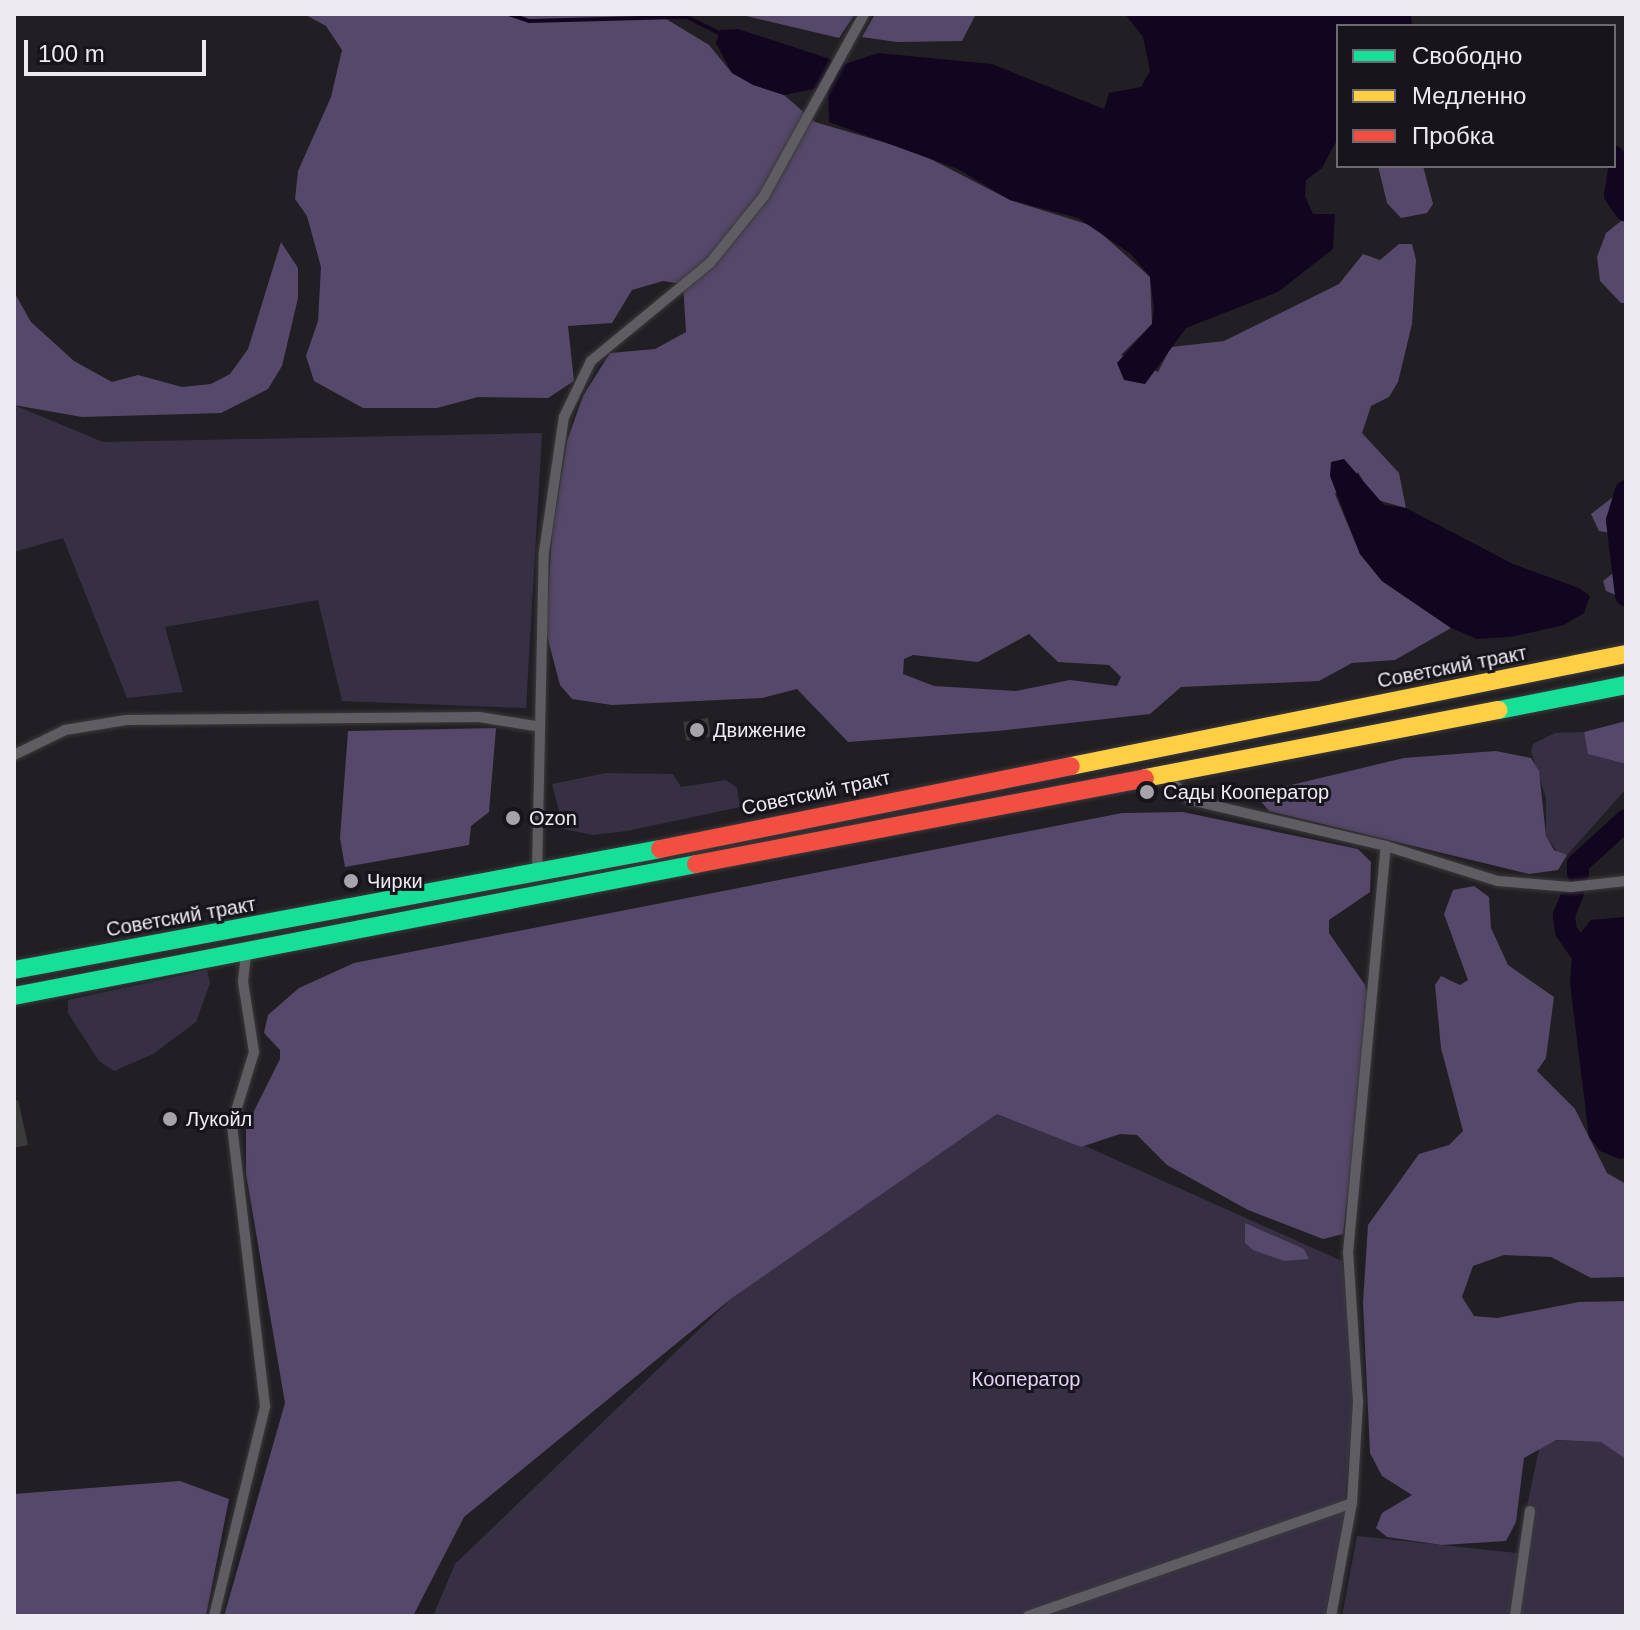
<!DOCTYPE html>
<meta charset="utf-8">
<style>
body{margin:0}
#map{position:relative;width:1640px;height:1630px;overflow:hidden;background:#211f23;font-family:Arial,sans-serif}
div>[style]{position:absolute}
.green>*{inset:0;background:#372f44}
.forest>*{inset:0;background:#56486a}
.water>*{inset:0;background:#120520}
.stream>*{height:4px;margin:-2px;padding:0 2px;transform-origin:2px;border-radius:2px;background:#120520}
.river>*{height:22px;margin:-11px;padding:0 11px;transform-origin:11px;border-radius:11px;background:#120520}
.building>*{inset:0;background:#3c3b3c;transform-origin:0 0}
.roads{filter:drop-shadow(0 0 2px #3b3a3d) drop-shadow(0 0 2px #3b3a3d)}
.street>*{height:10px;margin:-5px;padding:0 5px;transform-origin:5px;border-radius:5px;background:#5f5d61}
.fast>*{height:18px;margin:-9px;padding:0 9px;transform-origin:9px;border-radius:9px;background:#16e098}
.slow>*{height:18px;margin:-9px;padding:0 9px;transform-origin:9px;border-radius:9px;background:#ffcf43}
.jam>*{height:18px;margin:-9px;padding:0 9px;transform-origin:9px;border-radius:9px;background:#f24e42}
.dots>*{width:22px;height:22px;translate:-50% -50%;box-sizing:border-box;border:4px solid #17141c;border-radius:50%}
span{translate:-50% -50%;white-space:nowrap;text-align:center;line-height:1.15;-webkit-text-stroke:6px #17141c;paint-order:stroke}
.street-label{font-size:20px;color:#edebf1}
.poi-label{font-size:20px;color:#edebf1}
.left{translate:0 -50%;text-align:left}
.park-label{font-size:20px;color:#e0d1f9}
.frame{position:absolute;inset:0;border:16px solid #edebf1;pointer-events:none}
.legend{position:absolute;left:1336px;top:24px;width:280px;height:144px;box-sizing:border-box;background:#17141c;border:2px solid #6d6a71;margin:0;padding:10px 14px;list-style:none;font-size:24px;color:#edebf1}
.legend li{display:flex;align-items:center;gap:16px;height:40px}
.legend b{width:40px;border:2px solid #6d6a71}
.scale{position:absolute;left:24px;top:40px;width:182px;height:36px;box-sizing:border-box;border:4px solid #edebf1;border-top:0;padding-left:10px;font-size:24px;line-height:28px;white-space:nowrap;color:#edebf1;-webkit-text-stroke:6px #17141c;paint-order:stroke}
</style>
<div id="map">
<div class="green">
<i style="clip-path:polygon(14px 405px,103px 442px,542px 433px,526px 708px,342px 701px,318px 600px,165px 627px,183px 692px,127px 698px,63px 538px,14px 552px)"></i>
<i style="clip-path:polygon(1584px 732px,1589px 754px,1626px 764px,1626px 789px,1567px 855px,1559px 854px,1546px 836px,1546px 798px,1531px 751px,1533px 744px,1555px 733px)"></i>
<i style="clip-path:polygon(606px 773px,673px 774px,681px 787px,726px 780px,737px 788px,740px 807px,627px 831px,593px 835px,564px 829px,552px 784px)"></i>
<i style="clip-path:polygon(207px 970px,210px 983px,196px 1022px,153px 1054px,114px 1071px,99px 1061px,68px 1013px,68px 1000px)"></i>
<i style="clip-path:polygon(998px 1107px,1342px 1261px,1355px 1385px,1343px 1523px,1325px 1616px,433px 1616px,455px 1564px,733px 1297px)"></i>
<i style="clip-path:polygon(1541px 1440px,1611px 1442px,1626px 1454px,1626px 1616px,1342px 1616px,1357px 1536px,1517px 1553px)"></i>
</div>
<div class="forest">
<i style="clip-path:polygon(evenodd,304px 14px,658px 14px,709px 45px,732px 73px,784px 95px,815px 122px,917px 152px,1010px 200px,1093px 226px,1150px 277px,1152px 324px,1121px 355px,1158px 372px,1171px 347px,1224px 341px,1339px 284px,1363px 254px,1380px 260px,1399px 244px,1412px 244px,1416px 260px,1412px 324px,1398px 382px,1389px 397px,1371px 406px,1362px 433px,1399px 473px,1406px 508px,1374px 499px,1358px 472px,1335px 494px,1360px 554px,1382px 581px,1451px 628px,1395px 660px,1352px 663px,1319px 681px,1181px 687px,1150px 714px,997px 731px,848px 742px,797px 689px,762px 698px,612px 705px,572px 699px,560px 685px,546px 632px,552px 533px,567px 441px,583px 396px,610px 353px,655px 349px,686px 332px,683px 284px,663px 281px,632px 290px,612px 323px,568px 326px,574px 381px,548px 398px,478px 397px,437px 408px,363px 408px,314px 381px,306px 356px,318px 321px,321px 267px,307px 216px,295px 199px,298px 171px,331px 97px,342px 50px,326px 26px,304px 14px,1029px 634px,1058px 662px,1109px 665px,1121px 677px,1117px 686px,1070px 680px,1016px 691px,934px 686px,903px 674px,904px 659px,913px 655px,978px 662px,1029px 634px)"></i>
<i style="clip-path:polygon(738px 14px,855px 14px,839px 38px)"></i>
<i style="clip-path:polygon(875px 14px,976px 14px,962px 41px,897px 42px,862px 37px)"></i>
<i style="clip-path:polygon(1378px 166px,1423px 166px,1433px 204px,1427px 213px,1401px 218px,1387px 203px)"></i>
<i style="clip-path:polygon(1626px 217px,1626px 303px,1621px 303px,1600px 281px,1597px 257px,1606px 233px)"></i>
<i style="clip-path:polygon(281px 242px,298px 268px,298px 298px,282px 366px,268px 389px,221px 413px,82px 417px,14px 405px,14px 292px,31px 322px,74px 361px,112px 382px,138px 375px,182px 387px,211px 384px,230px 374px,248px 349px)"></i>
<i style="clip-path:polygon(1626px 487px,1626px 536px,1599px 531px,1591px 514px)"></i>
<i style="clip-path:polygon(1626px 563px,1626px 599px,1606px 591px,1603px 581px)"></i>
<i style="clip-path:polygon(1626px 721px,1626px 764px,1588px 754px,1584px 732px)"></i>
<i style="clip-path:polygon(496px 728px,489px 812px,471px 826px,469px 845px,345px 867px,340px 838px,348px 731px)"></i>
<i style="clip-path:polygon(1496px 751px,1531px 758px,1539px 771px,1546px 836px,1554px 850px,1567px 855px,1558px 870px,1529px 874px,1269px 811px,1259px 799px,1262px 792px,1404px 758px)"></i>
<i style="clip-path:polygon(1183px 812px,1358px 849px,1371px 862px,1370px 892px,1329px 920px,1329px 933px,1365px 985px,1371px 1010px,1343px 1234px,1323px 1239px,1248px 1210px,1167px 1165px,1137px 1135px,1120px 1134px,1081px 1147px,997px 1114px,732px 1298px,464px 1517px,413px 1616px,224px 1616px,285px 1403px,246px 1174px,246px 1127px,280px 1059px,280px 1050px,264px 1033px,268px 1015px,299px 988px,354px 963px,1122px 813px)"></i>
<i style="clip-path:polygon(1474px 886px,1489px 897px,1491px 928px,1508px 965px,1554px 997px,1546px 1058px,1537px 1071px,1575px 1109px,1607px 1173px,1626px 1184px,1626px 1277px,1591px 1278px,1551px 1257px,1504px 1255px,1473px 1266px,1462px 1297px,1474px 1316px,1497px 1318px,1579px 1302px,1626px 1301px,1626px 1459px,1601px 1442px,1556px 1440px,1524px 1458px,1516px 1522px,1506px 1541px,1442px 1545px,1387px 1537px,1376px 1528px,1382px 1513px,1412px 1495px,1382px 1476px,1370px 1453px,1363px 1303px,1368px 1225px,1419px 1154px,1449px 1145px,1463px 1131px,1441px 1048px,1435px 985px,1441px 976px,1460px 985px,1468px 980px,1444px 914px,1453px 890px)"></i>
<i style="clip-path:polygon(1245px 1223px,1304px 1249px,1309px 1259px,1284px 1261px,1253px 1250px,1245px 1243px)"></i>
<i style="clip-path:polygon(180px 1481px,229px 1499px,206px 1616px,14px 1616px,14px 1494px)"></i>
</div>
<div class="water">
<i style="clip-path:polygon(1125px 14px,1411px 14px,1412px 26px,1338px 26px,1338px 138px,1322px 168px,1306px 180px,1305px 196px,1313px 214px,1335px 214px,1333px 249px,1278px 292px,1186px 328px,1145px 384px,1124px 380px,1117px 363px,1152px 324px,1154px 309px,1150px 277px,1131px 254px,1078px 218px,1010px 200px,958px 169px,829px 122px,828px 86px,784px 95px,753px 85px,732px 73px,716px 43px,720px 30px,738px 29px,845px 64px,878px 53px,992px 64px,1104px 109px,1109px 93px,1141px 87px,1150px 71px,1143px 37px)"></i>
<i style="clip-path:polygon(1344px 459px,1384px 505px,1406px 508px,1513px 564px,1579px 588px,1590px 596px,1584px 613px,1564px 625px,1510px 637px,1477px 639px,1451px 628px,1382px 581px,1360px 554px,1330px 476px,1331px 462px)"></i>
<i style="clip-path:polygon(1626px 917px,1626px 1158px,1620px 1159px,1600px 1151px,1589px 1137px,1570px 983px,1573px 942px,1591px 920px)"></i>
</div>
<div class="stream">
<i style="left:509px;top:14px;width:21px;rotate:19deg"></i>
<i style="left:529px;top:21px;width:158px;rotate:-1.5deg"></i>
<i style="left:687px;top:17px;width:40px;rotate:26.6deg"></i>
</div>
<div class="river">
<i style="left:1614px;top:157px;width:9px;rotate:49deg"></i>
<i style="left:1620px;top:164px;width:31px;rotate:99deg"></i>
<i style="left:1615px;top:195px;width:19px;rotate:55deg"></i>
<i style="left:1626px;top:491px;width:31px;rotate:107deg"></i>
<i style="left:1617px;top:521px;width:75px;rotate:83.1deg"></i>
<i style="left:1578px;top:873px;width:9px;rotate:-90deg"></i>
<i style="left:1578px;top:864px;width:65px;rotate:-42.5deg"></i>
<i style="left:1573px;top:893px;width:24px;rotate:112deg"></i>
<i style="left:1564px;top:915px;width:16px;rotate:83deg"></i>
<i style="left:1566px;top:931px;width:42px;rotate:55.6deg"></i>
</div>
<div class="building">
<i style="left:708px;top:718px;width:19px;height:25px;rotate:81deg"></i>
<i style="clip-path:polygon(18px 1100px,28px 1145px,14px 1148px,14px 1101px)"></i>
</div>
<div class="roads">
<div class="street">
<i style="left:14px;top:755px;width:57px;rotate:-26.1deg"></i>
<i style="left:65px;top:730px;width:62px;rotate:-9.3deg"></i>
<i style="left:126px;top:720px;width:353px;rotate:-0.5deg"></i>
<i style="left:479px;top:717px;width:57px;rotate:9.1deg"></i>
<i style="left:1164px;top:774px;width:37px;rotate:45deg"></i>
<i style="left:1190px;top:800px;width:201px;rotate:13.2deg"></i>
<i style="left:1386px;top:846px;width:117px;rotate:17.4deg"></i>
<i style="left:1498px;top:881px;width:73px;rotate:4.7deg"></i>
<i style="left:1571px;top:887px;width:55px;rotate:-6.2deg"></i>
<i style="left:537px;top:874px;width:322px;rotate:-88.8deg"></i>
<i style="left:544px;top:552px;width:136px;rotate:-81.6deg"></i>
<i style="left:564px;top:417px;width:62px;rotate:-64.3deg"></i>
<i style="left:591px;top:361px;width:154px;rotate:-39.5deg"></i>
<i style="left:710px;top:263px;width:86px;rotate:-51.1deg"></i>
<i style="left:764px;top:196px;width:208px;rotate:-61.2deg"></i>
<i style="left:214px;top:1616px;width:216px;rotate:-76.3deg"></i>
<i style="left:265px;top:1406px;width:284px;rotate:-96.7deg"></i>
<i style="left:232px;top:1124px;width:75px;rotate:-73deg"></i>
<i style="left:254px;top:1052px;width:71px;rotate:-98.9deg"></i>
<i style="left:243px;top:982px;width:31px;rotate:-84deg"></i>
<i style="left:1028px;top:1616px;width:343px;rotate:-19.2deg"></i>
<i style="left:1331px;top:1616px;width:115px;rotate:-79.5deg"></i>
<i style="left:1352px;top:1503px;width:101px;rotate:-86.6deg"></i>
<i style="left:1358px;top:1402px;width:149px;rotate:-93.8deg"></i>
<i style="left:1348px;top:1253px;width:409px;rotate:-84.7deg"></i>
<i style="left:1515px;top:1616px;width:106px;rotate:-81.9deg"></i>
</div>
<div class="fast">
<i style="left:1499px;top:710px;width:129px;rotate:-11.1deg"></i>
<i style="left:14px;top:970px;width:657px;rotate:-10.61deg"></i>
<i style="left:14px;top:996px;width:695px;rotate:-10.95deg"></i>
</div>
<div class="slow">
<i style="left:1071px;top:766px;width:566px;rotate:-11.41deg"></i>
<i style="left:1145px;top:778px;width:360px;rotate:-10.9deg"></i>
</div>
<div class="jam">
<i style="left:660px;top:849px;width:419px;rotate:-11.4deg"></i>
<i style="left:696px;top:864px;width:457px;rotate:-10.8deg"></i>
</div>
</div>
<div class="dots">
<i style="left:697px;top:730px;background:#a6a4a9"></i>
<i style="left:1147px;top:792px;background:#a6a4a9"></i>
<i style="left:513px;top:818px;background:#a6a4a9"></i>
<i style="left:351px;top:881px;background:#a6a4a9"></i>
<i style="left:170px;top:1119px;background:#a6a4a9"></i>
</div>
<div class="street-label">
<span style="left:1452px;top:667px;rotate:-11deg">Советский тракт</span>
<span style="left:816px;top:793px;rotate:-12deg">Советский тракт</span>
<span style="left:181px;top:917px;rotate:-10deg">Советский тракт</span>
</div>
<div class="poi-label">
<span class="left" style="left:713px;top:730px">Движение</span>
<span class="left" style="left:1163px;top:792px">Сады Кооператор</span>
<span class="left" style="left:529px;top:818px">Ozon</span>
<span class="left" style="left:367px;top:881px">Чирки</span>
<span class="left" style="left:186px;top:1119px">Лукойл</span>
</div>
<div class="park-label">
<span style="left:1026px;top:1379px">Кооператор</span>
</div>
<div class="frame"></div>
<ul class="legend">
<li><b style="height:10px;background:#16e098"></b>Свободно</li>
<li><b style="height:10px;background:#ffcf43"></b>Медленно</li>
<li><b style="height:10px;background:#f24e42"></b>Пробка</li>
</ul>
<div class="scale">100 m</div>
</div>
